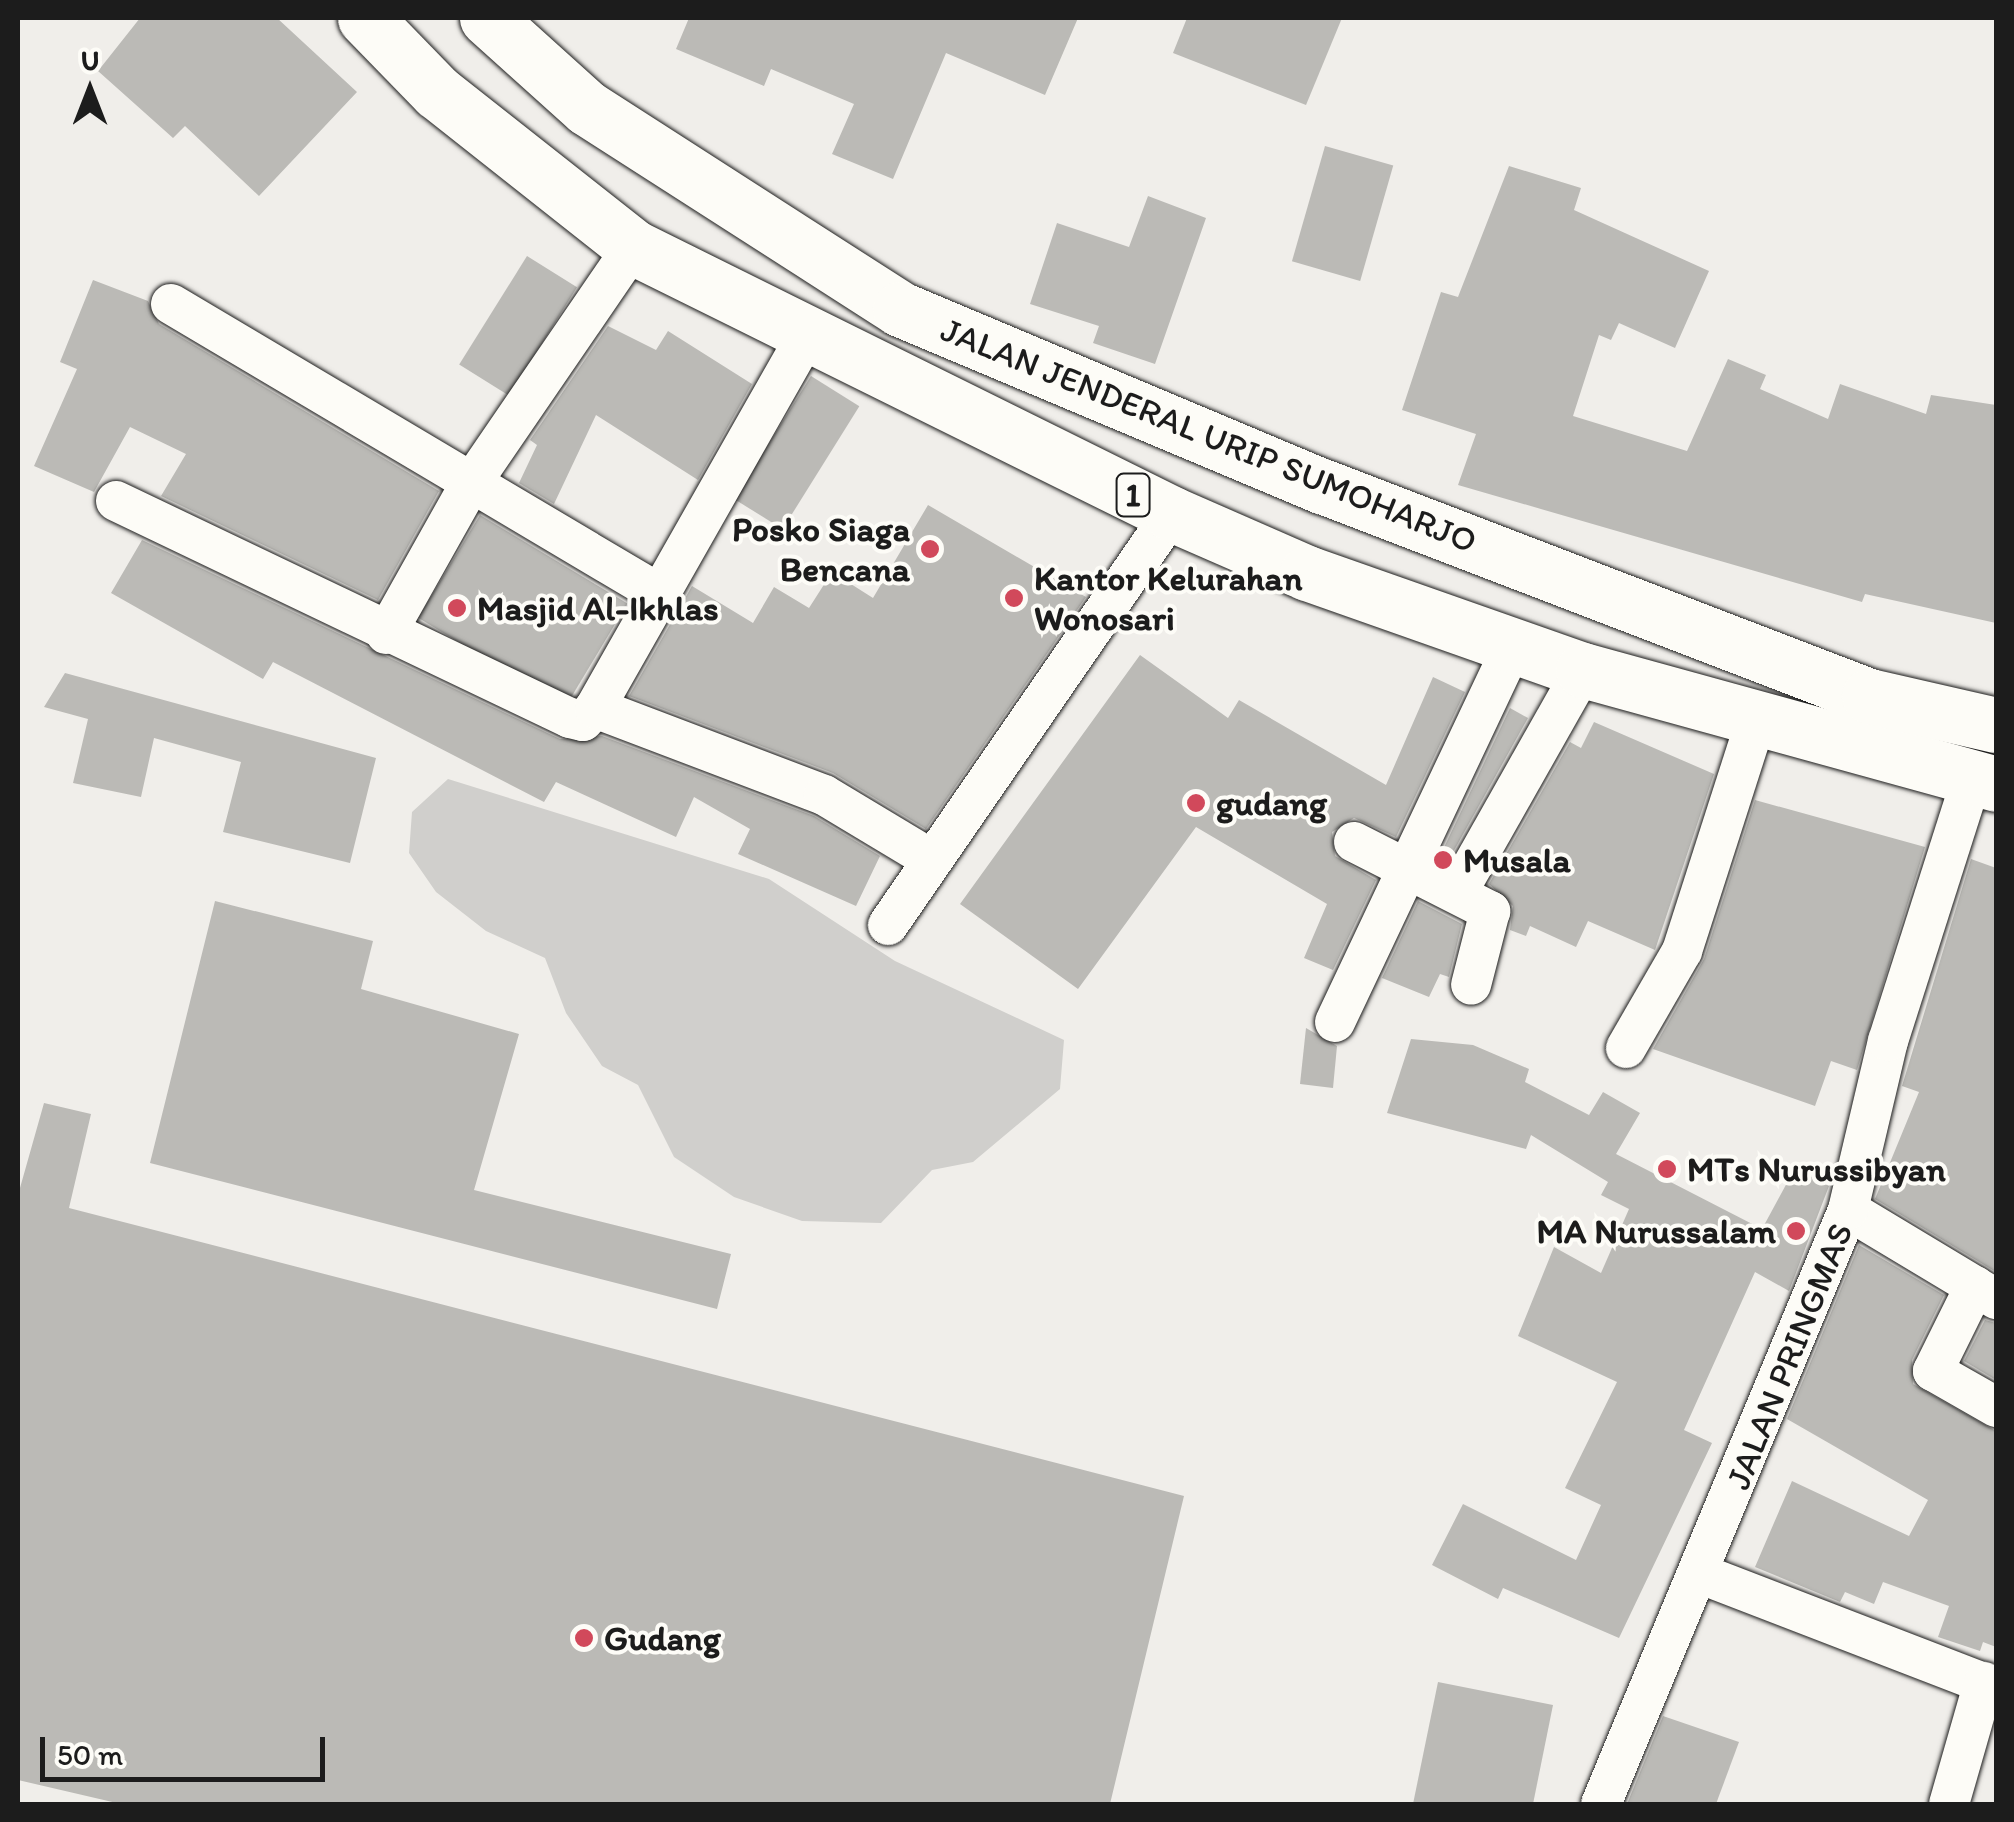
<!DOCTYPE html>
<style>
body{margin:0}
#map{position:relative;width:2014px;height:1822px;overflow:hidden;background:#f0eeea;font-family:Itim,sans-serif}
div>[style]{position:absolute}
.green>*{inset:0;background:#d0cfcc}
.building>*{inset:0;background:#bbbab6;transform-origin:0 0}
.roads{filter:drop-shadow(0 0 2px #1c1c1c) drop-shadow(0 0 2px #1c1c1c)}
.minor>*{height:40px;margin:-20px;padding:0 20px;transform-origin:20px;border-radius:20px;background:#fdfcf7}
.highway>*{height:55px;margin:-27.5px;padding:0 27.5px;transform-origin:27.5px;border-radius:27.5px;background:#fdfcf7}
.dots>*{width:28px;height:28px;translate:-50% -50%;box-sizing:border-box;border:5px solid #fdfcf7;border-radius:50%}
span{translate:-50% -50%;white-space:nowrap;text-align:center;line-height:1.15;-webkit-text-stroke:8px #fdfcf7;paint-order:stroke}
.shield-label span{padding:2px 8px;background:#fdfcf7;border:2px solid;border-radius:8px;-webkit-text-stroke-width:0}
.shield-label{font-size:32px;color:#1c1c1c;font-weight:700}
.street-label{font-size:35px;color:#1c1c1c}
.poi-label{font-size:35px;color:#1c1c1c;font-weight:700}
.right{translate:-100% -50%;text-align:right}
.left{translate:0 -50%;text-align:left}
.frame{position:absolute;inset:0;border:20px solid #1c1c1c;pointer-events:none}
.north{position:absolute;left:40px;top:40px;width:100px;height:100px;-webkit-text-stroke:8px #fdfcf7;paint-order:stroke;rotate:0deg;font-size:28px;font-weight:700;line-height:40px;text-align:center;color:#1c1c1c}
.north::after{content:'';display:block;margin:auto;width:35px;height:45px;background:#1c1c1c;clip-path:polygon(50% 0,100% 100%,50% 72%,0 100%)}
.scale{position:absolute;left:40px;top:1737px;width:285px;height:45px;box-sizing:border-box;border:5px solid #1c1c1c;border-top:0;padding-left:12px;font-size:30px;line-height:35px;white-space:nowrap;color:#1c1c1c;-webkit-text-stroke:8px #fdfcf7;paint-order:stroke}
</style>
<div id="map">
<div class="green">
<i style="clip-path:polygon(448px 779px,769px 879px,895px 961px,1064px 1040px,1060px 1089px,973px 1162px,932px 1170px,881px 1223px,802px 1221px,734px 1197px,674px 1157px,638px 1085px,602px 1066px,566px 1013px,545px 958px,486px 931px,436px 892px,409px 853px,412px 812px)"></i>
</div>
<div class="building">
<i style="clip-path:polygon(140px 18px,277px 18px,357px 92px,259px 196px,185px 126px,173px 138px,98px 71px)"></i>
<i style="clip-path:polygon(689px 18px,1078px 18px,1045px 95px,946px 53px,893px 179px,832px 154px,854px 104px,771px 69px,764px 86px,676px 49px)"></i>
<i style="clip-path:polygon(1187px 18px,1342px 18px,1306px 105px,1173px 53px)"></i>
<i style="left:1325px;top:146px;width:71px;height:120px;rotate:16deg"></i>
<i style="clip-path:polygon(1509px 166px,1581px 188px,1574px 210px,1709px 271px,1675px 348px,1619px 323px,1611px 340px,1599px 335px,1573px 416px,1687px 451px,1728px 359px,1766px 375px,1760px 389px,1828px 419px,1840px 384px,1926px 414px,1931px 395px,1996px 405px,1996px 623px,1865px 594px,1862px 602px,1458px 485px,1476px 434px,1402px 410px,1441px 292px,1458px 297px)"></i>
<i style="clip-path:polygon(1148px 196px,1206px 218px,1155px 364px,1093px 343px,1099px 326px,1030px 304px,1057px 223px,1129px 247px)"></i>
<i style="left:527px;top:256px;width:59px;height:128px;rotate:32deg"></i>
<i style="clip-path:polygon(93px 280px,148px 301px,159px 324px,439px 491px,378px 600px,161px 496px,186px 454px,130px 427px,94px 492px,34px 466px,77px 369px,60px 362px)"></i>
<i style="clip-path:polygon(608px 326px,656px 350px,668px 331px,752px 384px,698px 480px,596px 415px,554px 504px,519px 483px,537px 445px,530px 440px)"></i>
<i style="left:811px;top:376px;width:57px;height:145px;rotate:32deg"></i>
<i style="clip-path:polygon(928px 505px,1086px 597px,926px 829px,833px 773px,629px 696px,692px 586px,753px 623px,774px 587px,809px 608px,832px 572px,873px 598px)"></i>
<i style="left:480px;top:515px;width:172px;height:120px;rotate:31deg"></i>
<i style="clip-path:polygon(142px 540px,560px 739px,602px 736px,814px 816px,880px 856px,856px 906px,738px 854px,750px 829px,694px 797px,676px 837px,556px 782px,544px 802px,273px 662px,263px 679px,111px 593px)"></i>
<i style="clip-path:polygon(1140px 655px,1228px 718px,1239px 700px,1386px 785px,1433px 677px,1465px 692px,1396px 837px,1354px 818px,1332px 832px,1335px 856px,1376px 880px,1333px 970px,1304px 958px,1327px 904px,1196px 827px,1078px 989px,960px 904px)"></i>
<i style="clip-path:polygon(65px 673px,376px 758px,350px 863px,223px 832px,241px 762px,154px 738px,141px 797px,73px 783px,88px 719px,44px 707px)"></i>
<i style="clip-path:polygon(1510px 708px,1528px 718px,1447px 863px,1439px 858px)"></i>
<i style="clip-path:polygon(1594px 722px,1714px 774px,1655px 950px,1588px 921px,1576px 947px,1530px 926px,1526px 936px,1510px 930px,1513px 906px,1489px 884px,1570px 742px,1581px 748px)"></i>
<i style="clip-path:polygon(1755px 800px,1925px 847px,1857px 1070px,1831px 1061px,1815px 1106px,1653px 1049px,1704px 959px)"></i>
<i style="clip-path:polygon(1971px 859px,1996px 868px,1996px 1272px,1875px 1199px,1919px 1092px,1902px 1086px)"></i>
<i style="clip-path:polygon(215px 901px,373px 941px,361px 989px,519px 1034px,474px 1190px,731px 1254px,717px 1309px,150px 1163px)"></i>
<i style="clip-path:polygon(1418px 901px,1462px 924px,1449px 977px,1440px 974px,1429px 997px,1382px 978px)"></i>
<i style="clip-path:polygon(1306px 1028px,1337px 1046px,1333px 1088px,1300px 1084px)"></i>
<i style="clip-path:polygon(1411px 1039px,1473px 1045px,1529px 1069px,1525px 1082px,1589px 1115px,1603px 1092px,1640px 1113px,1616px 1154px,1762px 1229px,1795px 1168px,1829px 1186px,1789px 1291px,1755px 1272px,1684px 1430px,1712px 1443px,1619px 1638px,1503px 1588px,1498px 1599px,1432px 1565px,1463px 1504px,1576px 1560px,1601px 1505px,1565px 1488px,1617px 1382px,1518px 1336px,1554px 1247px,1601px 1273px,1629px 1209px,1601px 1195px,1608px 1182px,1531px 1135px,1526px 1149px,1387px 1113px)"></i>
<i style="clip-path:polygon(44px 1103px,91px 1114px,69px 1208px,1184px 1496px,1110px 1804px,121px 1804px,18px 1780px,18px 1195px)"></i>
<i style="clip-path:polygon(1859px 1245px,1944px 1295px,1912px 1360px,1913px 1384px,1996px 1431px,1996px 1647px,1983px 1642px,1980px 1651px,1938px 1637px,1949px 1606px,1883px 1582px,1874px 1604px,1845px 1592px,1840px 1602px,1755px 1567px,1792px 1481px,1909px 1536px,1928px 1500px,1787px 1419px)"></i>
<i style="clip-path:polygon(1985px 1320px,1996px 1323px,1996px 1380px,1964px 1361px)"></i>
<i style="clip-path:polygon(1438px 1682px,1553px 1705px,1533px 1804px,1413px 1804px)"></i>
<i style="clip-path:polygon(1663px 1716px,1739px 1742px,1716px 1804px,1627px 1804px)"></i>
</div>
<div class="roads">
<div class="minor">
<i style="left:171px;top:304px;width:552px;rotate:30.7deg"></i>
<i style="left:116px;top:501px;width:503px;rotate:25.55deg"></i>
<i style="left:570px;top:718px;width:13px;rotate:13deg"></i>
<i style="left:583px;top:721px;width:18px;rotate:-47deg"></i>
<i style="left:595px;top:708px;width:245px;rotate:20.8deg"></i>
<i style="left:824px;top:795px;width:126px;rotate:31deg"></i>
<i style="left:386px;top:634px;width:167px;rotate:-60.7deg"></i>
<i style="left:468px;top:488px;width:292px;rotate:-55.6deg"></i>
<i style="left:595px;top:708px;width:425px;rotate:-60.4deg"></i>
<i style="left:1354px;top:842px;width:153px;rotate:26.9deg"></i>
<i style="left:1490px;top:911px;width:76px;rotate:104.4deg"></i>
<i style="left:1457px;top:893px;width:256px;rotate:-60.5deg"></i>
<i style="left:888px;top:925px;width:500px;rotate:-55.4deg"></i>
<i style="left:1335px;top:1022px;width:419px;rotate:-64.7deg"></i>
<i style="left:1626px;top:1048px;width:112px;rotate:-60deg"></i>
<i style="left:1682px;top:951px;width:243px;rotate:-72.2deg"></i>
<i style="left:1848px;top:1210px;width:173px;rotate:31deg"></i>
<i style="left:1975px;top:1286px;width:95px;rotate:116.3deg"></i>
<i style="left:1933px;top:1371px;width:73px;rotate:29.7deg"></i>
<i style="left:1701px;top:1574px;width:316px;rotate:21.1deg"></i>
<i style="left:1601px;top:1804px;width:643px;rotate:-67.42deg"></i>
<i style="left:1848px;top:1210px;width:174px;rotate:-76.7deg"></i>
<i style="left:1888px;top:1041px;width:276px;rotate:-72.3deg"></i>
<i style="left:1949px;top:1804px;width:127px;rotate:-74deg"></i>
</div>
<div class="highway">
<i style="left:365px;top:18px;width:103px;rotate:45.8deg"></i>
<i style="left:437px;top:92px;width:250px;rotate:38.3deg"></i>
<i style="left:633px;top:247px;width:602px;rotate:26.35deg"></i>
<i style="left:1172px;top:514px;width:147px;rotate:23.6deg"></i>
<i style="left:1307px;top:573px;width:293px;rotate:19.4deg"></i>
<i style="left:1583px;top:670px;width:428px;rotate:15.4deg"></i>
<i style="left:487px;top:18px;width:135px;rotate:42deg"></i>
<i style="left:587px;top:108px;width:372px;rotate:32.7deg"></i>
<i style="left:900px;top:309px;width:458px;rotate:22.8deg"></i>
<i style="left:1322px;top:486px;width:586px;rotate:21deg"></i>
<i style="left:1869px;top:696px;width:130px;rotate:12.9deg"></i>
</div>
</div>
<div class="dots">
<i style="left:930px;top:549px;background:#d1495b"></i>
<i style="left:1014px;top:598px;background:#d1495b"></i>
<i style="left:457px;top:608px;background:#d1495b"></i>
<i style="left:1196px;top:803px;background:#d1495b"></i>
<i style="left:1443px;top:860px;background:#d1495b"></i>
<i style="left:1667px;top:1169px;background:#d1495b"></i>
<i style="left:1796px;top:1231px;background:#d1495b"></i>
<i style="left:584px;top:1638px;background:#d1495b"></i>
</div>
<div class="shield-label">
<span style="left:1133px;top:495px">1</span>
</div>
<div class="street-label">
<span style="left:1209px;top:435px;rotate:22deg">JALAN JENDERAL URIP SUMOHARJO</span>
<span style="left:1789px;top:1356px;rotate:-68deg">JALAN PRINGMAS</span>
</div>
<div class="poi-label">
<span class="right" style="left:910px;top:549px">Posko Siaga<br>Bencana</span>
<span class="left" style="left:1034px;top:598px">Kantor Kelurahan<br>Wonosari</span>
<span class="left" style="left:477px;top:608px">Masjid Al-Ikhlas</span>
<span class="left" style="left:1216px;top:803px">gudang</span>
<span class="left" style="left:1463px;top:860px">Musala</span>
<span class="left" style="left:1687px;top:1169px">MTs Nurussibyan</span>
<span class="right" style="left:1776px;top:1231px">MA Nurussalam</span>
<span class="left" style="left:604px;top:1638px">Gudang</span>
</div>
<div class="frame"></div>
<div class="north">U</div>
<div class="scale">50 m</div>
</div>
